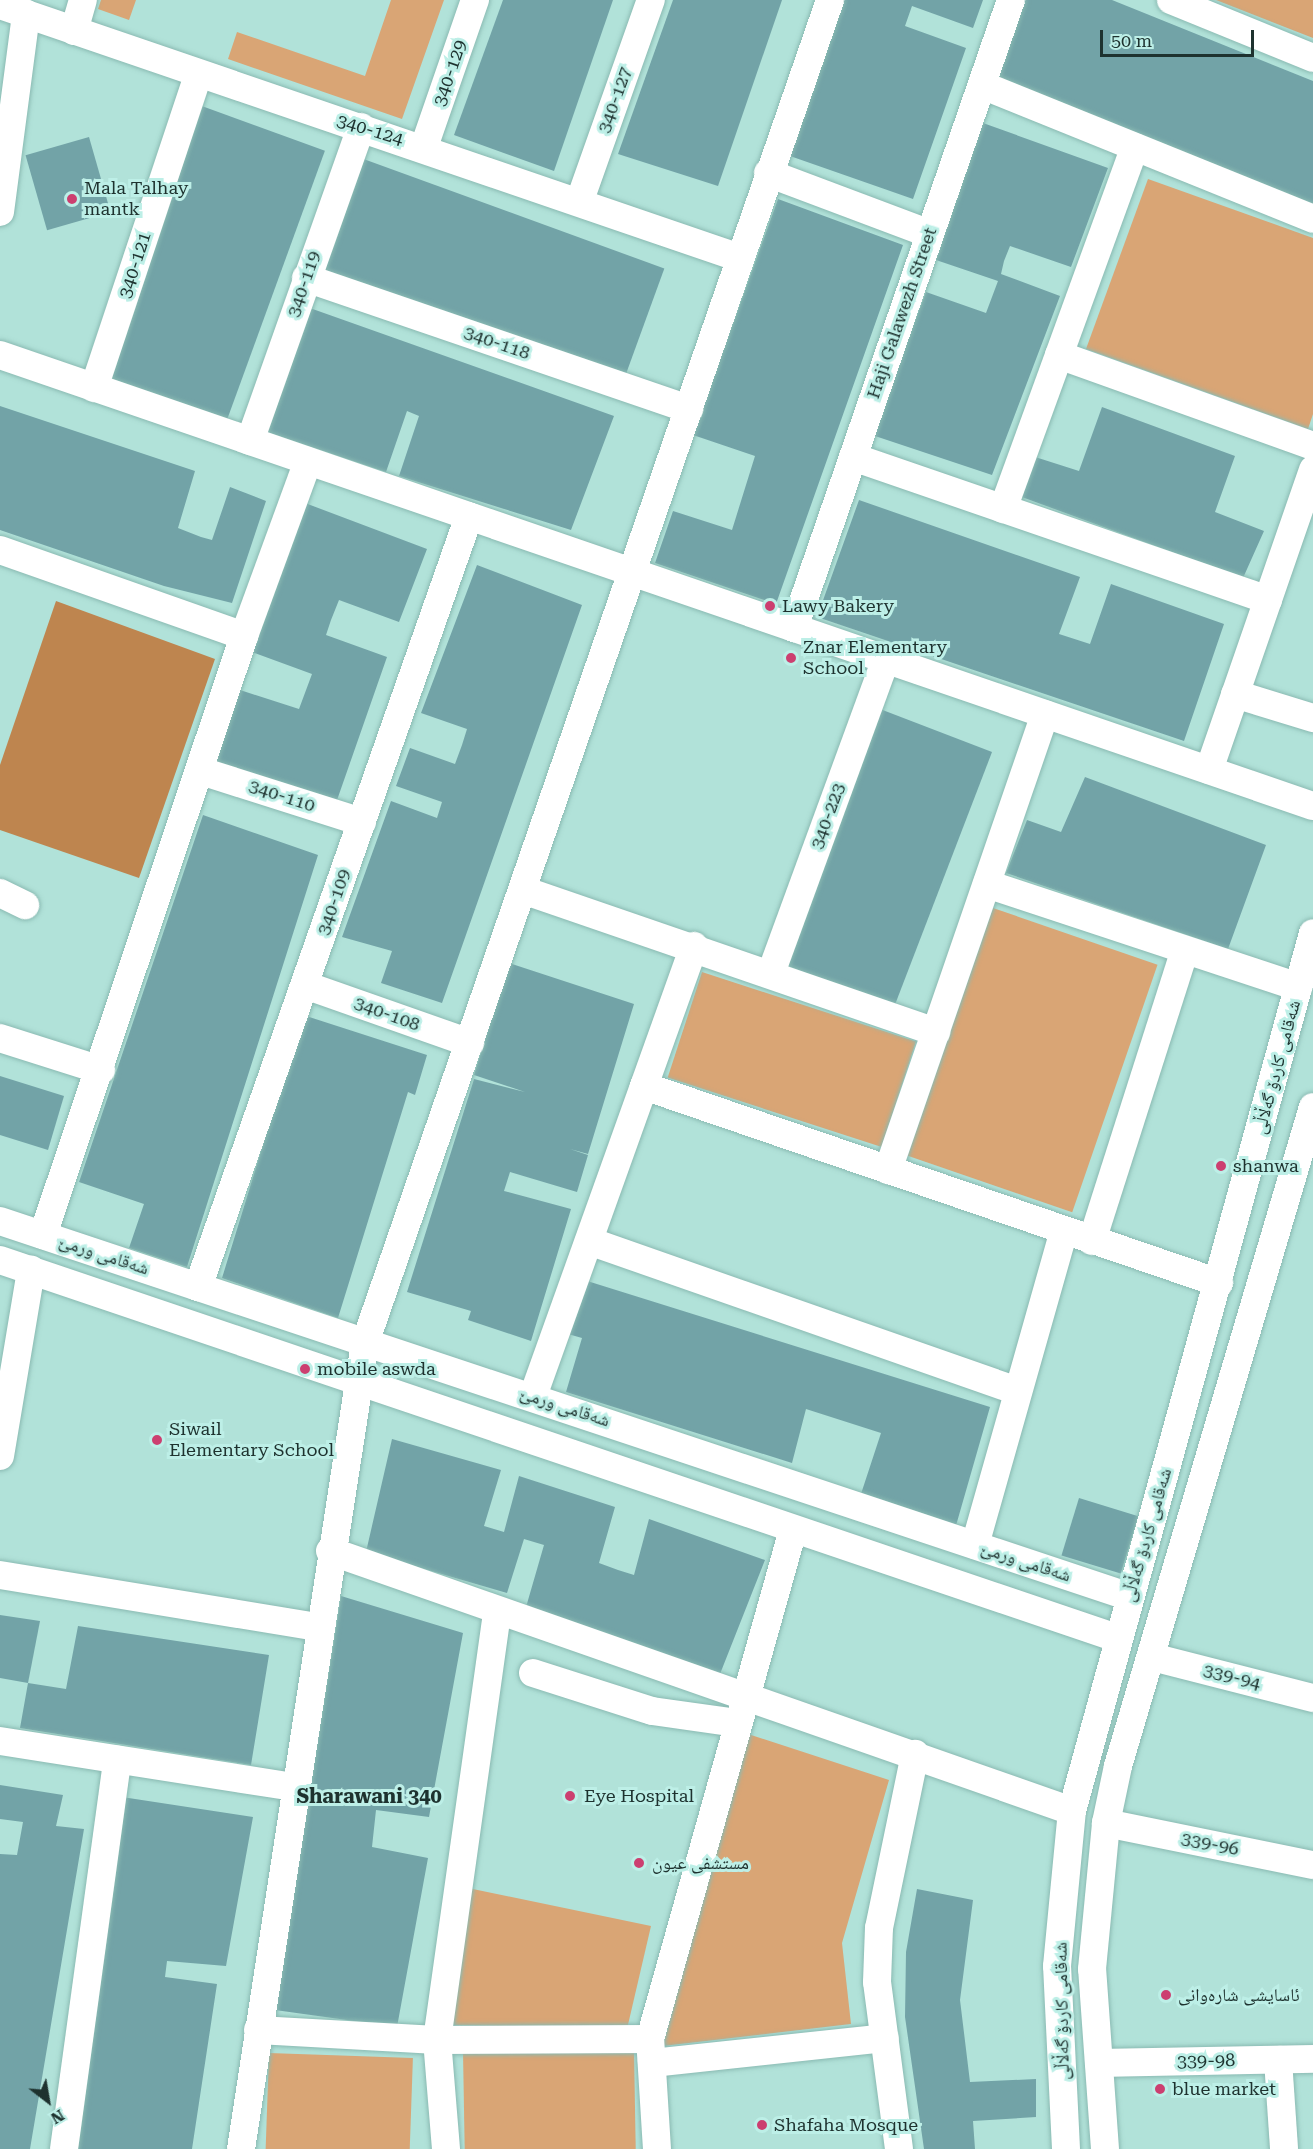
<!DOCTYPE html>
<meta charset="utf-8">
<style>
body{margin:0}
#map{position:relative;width:1313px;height:2149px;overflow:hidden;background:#b1e2d9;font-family:"Roboto Serif","Noto Naskh Arabic",serif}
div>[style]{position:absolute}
.green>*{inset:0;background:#d9a575;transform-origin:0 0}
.forest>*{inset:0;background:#be854f}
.building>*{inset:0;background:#72a3a7;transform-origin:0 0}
.roads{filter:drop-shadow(0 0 2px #8abab2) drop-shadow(0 0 2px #8abab2)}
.minor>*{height:28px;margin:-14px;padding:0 14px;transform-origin:14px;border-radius:14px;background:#fff}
.dots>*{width:16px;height:16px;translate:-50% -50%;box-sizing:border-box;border:3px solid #bdefe7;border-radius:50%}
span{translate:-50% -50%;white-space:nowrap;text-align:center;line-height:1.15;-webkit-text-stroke:6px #bdefe7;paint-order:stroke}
.street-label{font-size:18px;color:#1e322f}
.poi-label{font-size:18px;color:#1e322f}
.left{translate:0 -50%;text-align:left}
.neighbourhood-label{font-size:20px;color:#1e322f;font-weight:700}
.north{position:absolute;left:18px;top:2071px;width:60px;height:60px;-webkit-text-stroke:4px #bdefe7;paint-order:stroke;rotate:149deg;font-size:16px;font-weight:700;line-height:24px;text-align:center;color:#1e322f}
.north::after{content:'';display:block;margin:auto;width:21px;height:27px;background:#1e322f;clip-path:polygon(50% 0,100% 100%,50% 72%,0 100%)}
.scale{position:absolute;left:1100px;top:30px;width:154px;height:27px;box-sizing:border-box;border:3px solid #1e322f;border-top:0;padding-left:8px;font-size:18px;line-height:21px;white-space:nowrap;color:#1e322f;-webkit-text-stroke:4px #bdefe7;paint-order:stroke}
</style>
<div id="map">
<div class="green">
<i style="clip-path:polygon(101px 0,136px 0,129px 20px,98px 9px)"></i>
<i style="clip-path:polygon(391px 0,444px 0,402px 119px,228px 59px,237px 32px,365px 76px)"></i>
<i style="clip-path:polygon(1216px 0,1313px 0,1313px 38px)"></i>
<i style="clip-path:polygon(1148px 179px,1313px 238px,1313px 414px,1308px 429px,1086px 349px)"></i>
<i style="left:993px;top:908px;width:174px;height:262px;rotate:19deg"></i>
<i style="left:702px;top:972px;width:225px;height:111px;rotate:18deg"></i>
<i style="clip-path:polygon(748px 1734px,889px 1780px,842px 1943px,851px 2024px,663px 2046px)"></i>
<i style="clip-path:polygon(468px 1888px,651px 1926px,627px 2029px,449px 2025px)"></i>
<i style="left:634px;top:2050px;width:99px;height:171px;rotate:89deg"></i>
<i style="left:269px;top:2053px;width:144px;height:97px;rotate:2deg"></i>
</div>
<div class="forest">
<i style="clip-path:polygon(56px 601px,215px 659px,139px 878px,0 830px,0 765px)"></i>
</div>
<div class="building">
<i style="clip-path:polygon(503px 0,613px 0,554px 171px,454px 135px)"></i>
<i style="clip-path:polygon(673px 0,782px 0,718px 186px,618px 154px)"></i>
<i style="clip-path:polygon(843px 0,983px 0,973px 28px,912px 6px,905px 26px,966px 48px,913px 199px,790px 156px)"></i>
<i style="clip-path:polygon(1023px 0,1112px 0,1313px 81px,1313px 211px,992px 83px)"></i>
<i style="left:199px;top:105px;width:134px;height:287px;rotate:20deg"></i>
<i style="clip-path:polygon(983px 123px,1108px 168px,1071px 267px,1010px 246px,1004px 261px,1001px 274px,1060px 296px,992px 475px,872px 435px,926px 292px,986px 313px,998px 281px,936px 260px)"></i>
<i style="left:89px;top:137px;width:78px;height:66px;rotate:74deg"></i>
<i style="left:358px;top:157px;width:326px;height:126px;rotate:20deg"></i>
<i style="clip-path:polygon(778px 199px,903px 245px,776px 604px,655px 563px,673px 511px,732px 530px,755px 456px,693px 435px)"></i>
<i style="clip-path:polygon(307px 307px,614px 416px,571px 530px,399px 476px,419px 416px,407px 411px,386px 472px,264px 431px)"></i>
<i style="clip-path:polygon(0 406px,195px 471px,178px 528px,201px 537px,212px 540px,230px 487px,266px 501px,232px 603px,164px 586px,0 530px)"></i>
<i style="clip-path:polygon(1102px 407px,1235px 456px,1215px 512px,1264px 531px,1243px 578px,1019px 496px,1032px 456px,1079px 471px)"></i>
<i style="clip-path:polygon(859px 500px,1080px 577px,1059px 634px,1090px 644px,1111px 584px,1224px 624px,1184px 741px,817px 617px)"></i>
<i style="clip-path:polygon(305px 503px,427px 549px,399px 622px,339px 600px,331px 620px,326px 635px,387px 657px,336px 803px,212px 764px,237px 689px,299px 709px,312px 674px,249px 651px)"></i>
<i style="clip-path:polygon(477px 565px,582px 605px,442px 1003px,381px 983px,392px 951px,342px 937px,391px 801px,437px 818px,442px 802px,396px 786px,410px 748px,455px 764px,462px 745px,467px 729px,421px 713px)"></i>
<i style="left:880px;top:709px;width:120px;height:273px;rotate:21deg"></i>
<i style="clip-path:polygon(1085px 777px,1266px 845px,1228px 949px,1006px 873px,1027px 820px,1061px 832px)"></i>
<i style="clip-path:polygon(203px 815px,318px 855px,187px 1267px,129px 1248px,144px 1204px,79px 1182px)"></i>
<i style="clip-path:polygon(509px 963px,634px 1004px,588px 1154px,570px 1149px,588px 1155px,577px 1192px,510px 1172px,504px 1191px,571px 1209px,531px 1341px,468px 1320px,471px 1311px,407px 1292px,474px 1079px,525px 1092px,474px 1075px)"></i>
<i style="clip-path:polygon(303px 1015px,427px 1055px,415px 1095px,408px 1092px,338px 1318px,222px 1278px)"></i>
<i style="clip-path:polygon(0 1076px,64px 1096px,48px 1150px,0 1135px)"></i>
<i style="clip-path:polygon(584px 1280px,990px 1407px,955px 1529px,859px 1500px,881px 1433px,806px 1409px,792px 1463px,566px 1392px,582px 1338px,568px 1334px)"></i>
<i style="clip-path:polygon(392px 1439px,501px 1470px,484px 1526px,504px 1532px,519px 1476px,615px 1507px,599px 1563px,618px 1570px,634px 1575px,649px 1519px,765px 1560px,720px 1674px,524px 1614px,544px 1545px,524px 1539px,507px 1593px,366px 1552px)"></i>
<i style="left:1079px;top:1498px;width:62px;height:60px;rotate:17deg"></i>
<i style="clip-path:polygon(341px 1596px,463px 1633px,429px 1817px,376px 1810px,372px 1847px,428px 1858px,397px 2027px,275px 2010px)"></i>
<i style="clip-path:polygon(0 1615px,40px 1621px,28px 1683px,0 1678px)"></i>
<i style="clip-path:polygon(78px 1626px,269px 1655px,251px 1765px,20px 1728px,28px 1683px,66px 1689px)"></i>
<i style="clip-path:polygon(0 1785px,63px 1795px,56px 1826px,84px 1829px,30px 2149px,0 2149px,0 1854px,17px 1855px,23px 1822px,0 1819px)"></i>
<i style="clip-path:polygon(122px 1797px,253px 1817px,226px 1966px,167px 1961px,165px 1977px,217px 1984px,192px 2149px,69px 2149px)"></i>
<i style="clip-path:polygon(917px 1889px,973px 1900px,960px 2000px,970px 2082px,1036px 2079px,1036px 2117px,973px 2121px,975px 2149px,924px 2149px,905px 2017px,906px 1952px)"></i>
</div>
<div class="roads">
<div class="minor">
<i style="left:1171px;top:0;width:153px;rotate:22.2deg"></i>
<i style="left:0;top:5px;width:782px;rotate:18.88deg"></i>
<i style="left:74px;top:31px;width:32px;rotate:-74deg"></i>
<i style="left:982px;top:85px;width:357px;rotate:22deg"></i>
<i style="left:424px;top:147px;width:156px;rotate:-70.9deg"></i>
<i style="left:768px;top:173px;width:171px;rotate:20.6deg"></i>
<i style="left:580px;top:200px;width:212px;rotate:-70.5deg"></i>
<i style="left:0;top:212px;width:200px;rotate:-82.5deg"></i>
<i style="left:306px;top:278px;width:405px;rotate:18.9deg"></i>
<i style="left:0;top:355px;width:1388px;rotate:18.96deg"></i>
<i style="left:1059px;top:355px;width:270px;rotate:19.7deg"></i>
<i style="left:94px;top:388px;width:330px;rotate:-71.6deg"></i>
<i style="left:250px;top:441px;width:333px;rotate:-70.5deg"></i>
<i style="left:853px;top:457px;width:439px;rotate:19deg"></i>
<i style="left:1003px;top:509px;width:385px;rotate:-70deg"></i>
<i style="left:0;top:550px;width:259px;rotate:19.4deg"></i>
<i style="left:794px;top:628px;width:664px;rotate:-70.94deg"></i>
<i style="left:1235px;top:694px;width:82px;rotate:17.1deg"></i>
<i style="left:1209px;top:770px;width:318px;rotate:-70.9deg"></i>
<i style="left:201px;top:771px;width:169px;rotate:17.6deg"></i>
<i style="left:987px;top:884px;width:328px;rotate:18.3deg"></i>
<i style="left:523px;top:890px;width:437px;rotate:19deg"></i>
<i style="left:0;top:893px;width:28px;rotate:26deg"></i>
<i style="left:771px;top:973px;width:334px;rotate:-69.9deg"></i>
<i style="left:305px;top:985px;width:175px;rotate:19.4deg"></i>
<i style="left:0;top:1038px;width:106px;rotate:17.6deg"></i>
<i style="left:644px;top:1086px;width:608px;rotate:18.91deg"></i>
<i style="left:888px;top:1170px;width:482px;rotate:-71deg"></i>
<i style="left:0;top:1221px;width:1191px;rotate:18.4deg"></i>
<i style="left:43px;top:1235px;width:632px;rotate:-71.45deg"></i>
<i style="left:244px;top:636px;width:186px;rotate:-69.9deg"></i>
<i style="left:589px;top:1241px;width:454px;rotate:19.3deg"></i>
<i style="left:1092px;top:1241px;width:305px;rotate:-72.3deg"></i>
<i style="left:0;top:1260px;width:1179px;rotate:18.7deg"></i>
<i style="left:198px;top:1287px;width:817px;rotate:-70.63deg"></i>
<i style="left:533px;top:1396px;width:478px;rotate:-70.3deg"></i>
<i style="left:0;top:1456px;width:189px;rotate:-80.5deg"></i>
<i style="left:975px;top:1545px;width:326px;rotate:-74.2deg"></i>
<i style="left:330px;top:1551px;width:786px;rotate:19.31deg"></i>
<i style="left:0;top:1575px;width:323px;rotate:9.3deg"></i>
<i style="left:1152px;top:1657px;width:166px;rotate:14.3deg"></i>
<i style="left:533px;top:1673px;width:125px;rotate:17.7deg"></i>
<i style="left:652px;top:1711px;width:85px;rotate:8.1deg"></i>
<i style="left:0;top:1741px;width:299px;rotate:8.9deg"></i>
<i style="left:1106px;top:1823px;width:211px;rotate:11.5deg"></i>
<i style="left:258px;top:2030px;width:179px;rotate:3.2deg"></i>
<i style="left:437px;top:2040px;width:213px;rotate:-0.3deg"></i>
<i style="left:1278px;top:2060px;width:89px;rotate:86.1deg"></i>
<i style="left:652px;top:2063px;width:234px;rotate:-6.1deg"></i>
<i style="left:1099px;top:2063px;width:214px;rotate:-1.1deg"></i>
<i style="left:64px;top:2149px;width:393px;rotate:-82.2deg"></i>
<i style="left:241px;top:2149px;width:815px;rotate:-81.25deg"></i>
<i style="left:365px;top:1343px;width:1421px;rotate:-70.9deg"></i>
<i style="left:446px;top:2149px;width:109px;rotate:-94.7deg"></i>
<i style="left:437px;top:2040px;width:432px;rotate:-82deg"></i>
<i style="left:657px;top:2149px;width:110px;rotate:-93.6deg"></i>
<i style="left:650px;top:2039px;width:529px;rotate:-74.31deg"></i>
<i style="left:899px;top:2149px;width:168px;rotate:-97.5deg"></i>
<i style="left:877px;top:1982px;width:54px;rotate:-87.9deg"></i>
<i style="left:879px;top:1928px;width:178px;rotate:-78.3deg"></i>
<i style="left:1066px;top:2149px;width:183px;rotate:-92.8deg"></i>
<i style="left:1057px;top:1966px;width:156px;rotate:-84.5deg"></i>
<i style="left:1072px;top:1811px;width:910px;rotate:-74.65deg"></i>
<i style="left:1105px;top:2149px;width:180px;rotate:-94.1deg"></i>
<i style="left:1092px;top:1969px;width:147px;rotate:-84.5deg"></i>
<i style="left:1106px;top:1823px;width:58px;rotate:-78.1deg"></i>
<i style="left:1118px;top:1766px;width:687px;rotate:-73.52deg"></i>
</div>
</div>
<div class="dots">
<i style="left:72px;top:199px;background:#cc3f70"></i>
<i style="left:770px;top:606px;background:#cc3f70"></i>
<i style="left:791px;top:658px;background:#cc3f70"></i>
<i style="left:1221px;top:1166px;background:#cc3f70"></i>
<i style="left:305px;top:1369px;background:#cc3f70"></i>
<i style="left:157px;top:1440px;background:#cc3f70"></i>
<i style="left:570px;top:1796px;background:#cc3f70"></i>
<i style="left:639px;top:1863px;background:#cc3f70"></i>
<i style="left:1166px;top:1995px;background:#cc3f70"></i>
<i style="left:1160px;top:2089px;background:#cc3f70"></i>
<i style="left:762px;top:2125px;background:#cc3f70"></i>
</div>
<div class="street-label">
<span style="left:450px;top:73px;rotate:-71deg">340-129</span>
<span style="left:615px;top:100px;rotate:-70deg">340-127</span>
<span style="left:370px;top:130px;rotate:17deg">340-124</span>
<span style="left:135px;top:265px;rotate:-72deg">340-121</span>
<span style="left:304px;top:284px;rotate:-71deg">340-119</span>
<span style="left:902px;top:313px;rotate:-71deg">Haji Galawezh Street</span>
<span style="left:497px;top:343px;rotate:19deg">340-118</span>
<span style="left:282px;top:796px;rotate:18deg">340-110</span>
<span style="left:828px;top:816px;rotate:-70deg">340-223</span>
<span style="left:334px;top:902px;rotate:-71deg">340-109</span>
<span style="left:387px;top:1014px;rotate:20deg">340-108</span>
<span style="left:1277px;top:1067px;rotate:-75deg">شەقامی کاردۆ گەڵاڵی</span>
<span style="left:104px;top:1255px;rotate:18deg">شەقامی ورمێ</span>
<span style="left:565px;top:1407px;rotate:18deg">شەقامی ورمێ</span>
<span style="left:1147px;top:1535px;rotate:-74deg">شەقامی کاردۆ گەڵاڵی</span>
<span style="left:1026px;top:1562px;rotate:18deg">شەقامی ورمێ</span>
<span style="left:1232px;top:1677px;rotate:14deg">339-94</span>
<span style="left:1210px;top:1844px;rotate:11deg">339-96</span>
<span style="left:1062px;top:2011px;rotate:-91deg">شەقامی کاردۆ گەڵاڵی</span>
<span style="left:1206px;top:2061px;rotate:-1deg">339-98</span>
</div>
<div class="poi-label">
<span class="left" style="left:84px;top:199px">Mala Talhay<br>mantk</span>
<span class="left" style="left:782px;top:606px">Lawy Bakery</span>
<span class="left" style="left:803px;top:658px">Znar Elementary<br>School</span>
<span class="left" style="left:1233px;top:1166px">shanwa</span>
<span class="left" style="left:317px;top:1369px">mobile aswda</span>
<span class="left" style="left:169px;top:1440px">Siwail<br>Elementary School</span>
<span class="left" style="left:584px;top:1796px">Eye Hospital</span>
<span class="left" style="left:652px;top:1863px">مستشفى عيون</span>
<span class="left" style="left:1178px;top:1995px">ئاسایشی شارەوانی</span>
<span class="left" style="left:1172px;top:2089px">blue market</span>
<span class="left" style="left:774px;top:2125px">Shafaha Mosque</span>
</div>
<div class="neighbourhood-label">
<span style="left:369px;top:1796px">Sharawani 340</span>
</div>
<div class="north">N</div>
<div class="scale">50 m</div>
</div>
